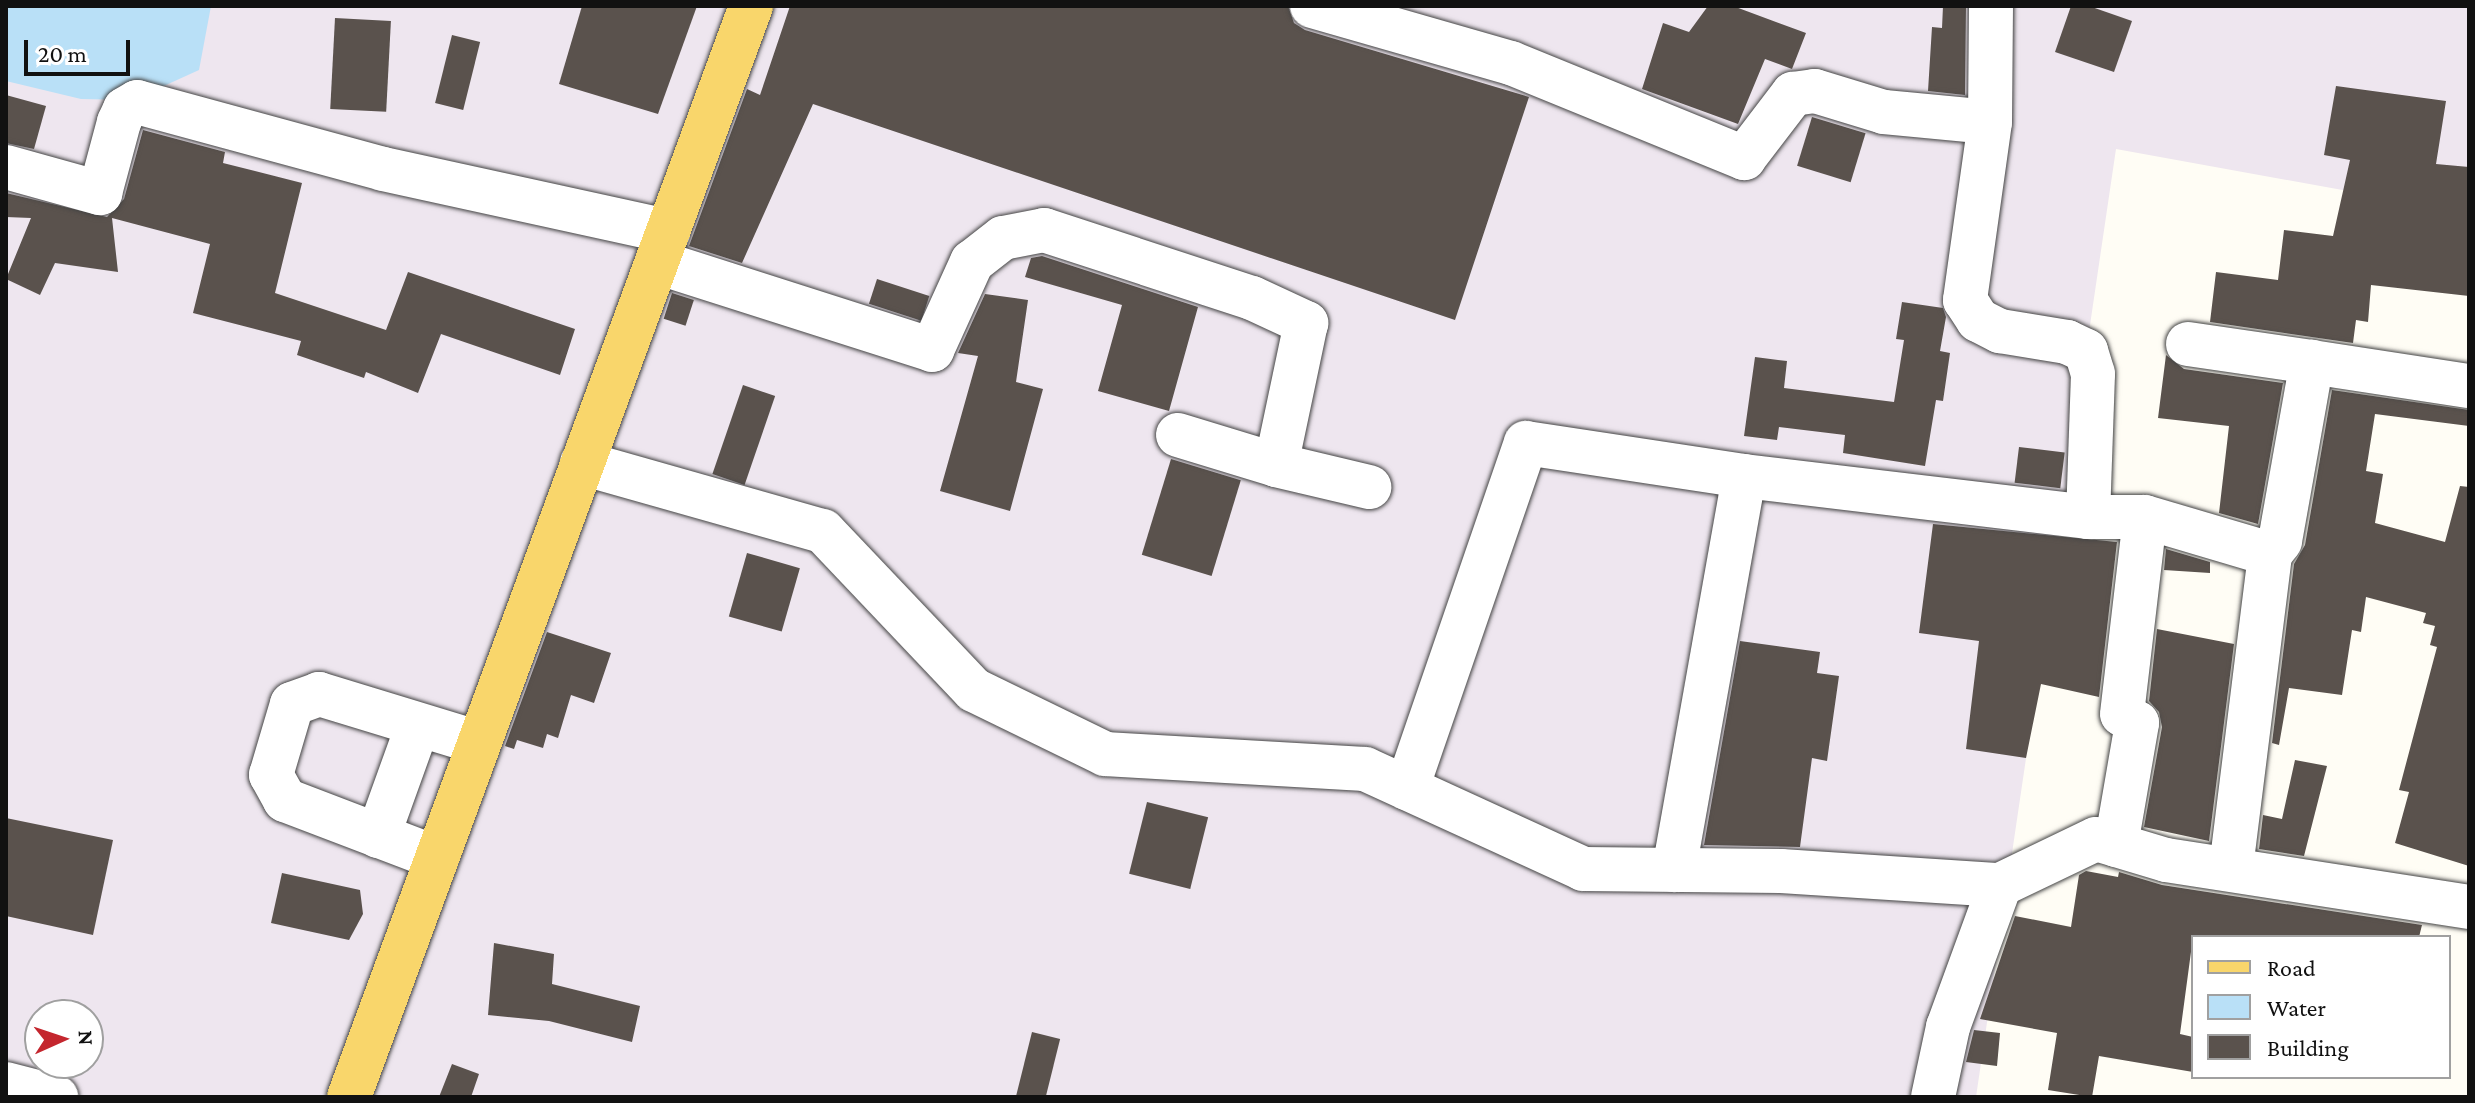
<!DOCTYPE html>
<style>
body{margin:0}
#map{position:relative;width:2475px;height:1103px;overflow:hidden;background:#fffdf5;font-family:"Crimson Pro",serif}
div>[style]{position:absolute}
.industrial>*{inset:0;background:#eee6ef}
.water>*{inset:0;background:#b9e0f7}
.building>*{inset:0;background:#5a524d;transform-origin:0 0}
.roads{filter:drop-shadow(0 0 2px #444) drop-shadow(0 0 2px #444)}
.minor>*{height:44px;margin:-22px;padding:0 22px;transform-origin:22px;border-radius:22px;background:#fff}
.major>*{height:44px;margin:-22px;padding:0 22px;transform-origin:22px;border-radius:22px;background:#f9d66b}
span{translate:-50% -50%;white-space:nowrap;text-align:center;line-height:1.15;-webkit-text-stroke:8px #fff;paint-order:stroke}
.frame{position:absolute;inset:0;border:8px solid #111;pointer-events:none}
.legend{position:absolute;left:2191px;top:935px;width:260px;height:144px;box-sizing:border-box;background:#fff;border:2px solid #a0a0a0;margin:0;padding:10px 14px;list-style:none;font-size:24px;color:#111}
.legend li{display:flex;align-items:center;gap:16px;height:40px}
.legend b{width:40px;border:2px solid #a0a0a0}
.north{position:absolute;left:24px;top:999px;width:80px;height:80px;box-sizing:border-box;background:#fff;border:2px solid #a0a0a0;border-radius:50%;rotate:87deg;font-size:22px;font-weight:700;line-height:32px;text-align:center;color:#111}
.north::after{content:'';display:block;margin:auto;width:28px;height:36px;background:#c4262e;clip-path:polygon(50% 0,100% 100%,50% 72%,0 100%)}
.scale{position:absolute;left:24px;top:40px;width:106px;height:36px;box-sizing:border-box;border:4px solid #111;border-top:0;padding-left:10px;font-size:24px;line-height:28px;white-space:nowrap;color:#111;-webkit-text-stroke:6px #fff;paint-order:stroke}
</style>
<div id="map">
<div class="industrial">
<i style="clip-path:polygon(evenodd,6px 6px,2469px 6px,2469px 213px,2116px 149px,1976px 1097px,6px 1097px,6px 6px,40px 1015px,88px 1015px,88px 1063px,40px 1063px,40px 1015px)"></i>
</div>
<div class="water">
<i style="clip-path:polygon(6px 6px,211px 6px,199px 70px,133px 100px,81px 99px,6px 81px)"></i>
</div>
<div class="building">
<i style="clip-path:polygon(582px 6px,697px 6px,658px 114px,559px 84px)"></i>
<i style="clip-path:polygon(790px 6px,1288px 6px,1294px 23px,1305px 30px,1529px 97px,1455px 320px,813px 104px,742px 263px,689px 246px,747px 89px,760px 95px)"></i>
<i style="clip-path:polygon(1708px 6px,1733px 6px,1806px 33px,1792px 69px,1765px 59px,1738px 124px,1642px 89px,1663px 23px,1689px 32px)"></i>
<i style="clip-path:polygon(1943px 6px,1966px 6px,1965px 95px,1928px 91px,1932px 27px,1942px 28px)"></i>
<i style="clip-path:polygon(2071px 6px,2089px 6px,2132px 21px,2114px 72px,2055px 52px)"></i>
<i style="left:335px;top:18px;width:56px;height:91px;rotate:3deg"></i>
<i style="left:452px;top:35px;width:29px;height:70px;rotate:14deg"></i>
<i style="clip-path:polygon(2336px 86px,2446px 101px,2436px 164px,2469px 167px,2469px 296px,2371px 285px,2368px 322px,2356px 320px,2353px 343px,2210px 322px,2216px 272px,2278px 280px,2284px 230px,2333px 236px,2350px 160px,2324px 155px)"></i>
<i style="clip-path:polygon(6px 95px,46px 106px,34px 149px,6px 143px)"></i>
<i style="left:1812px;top:117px;width:56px;height:51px;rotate:17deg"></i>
<i style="clip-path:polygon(143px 130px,225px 152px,223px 163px,302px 183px,275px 293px,386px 330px,408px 272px,575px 329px,560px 375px,441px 334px,418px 393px,366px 372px,364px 378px,297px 355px,301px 341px,193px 313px,210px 244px,112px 218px,118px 272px,55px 263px,40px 295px,6px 279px,31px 218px,6px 217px,6px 193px,107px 217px,124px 199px)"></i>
<i style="clip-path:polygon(1042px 256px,1198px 307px,1169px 411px,1098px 391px,1122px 305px,1025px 277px,1031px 258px)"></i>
<i style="left:877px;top:279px;width:55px;height:26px;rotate:18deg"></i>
<i style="left:672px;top:293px;width:23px;height:27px;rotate:18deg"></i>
<i style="clip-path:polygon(985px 294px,1028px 300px,1016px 382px,1043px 389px,1010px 511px,940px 491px,978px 356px,958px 353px)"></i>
<i style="clip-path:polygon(1902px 302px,1943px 308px,1946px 317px,1940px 351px,1950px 353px,1943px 401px,1936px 400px,1925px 466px,1843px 453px,1845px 435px,1779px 427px,1777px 440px,1744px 436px,1755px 357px,1787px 361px,1784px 388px,1894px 402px,1904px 340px,1896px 339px)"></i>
<i style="clip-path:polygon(2166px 355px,2184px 369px,2283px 383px,2258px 524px,2219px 513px,2229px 426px,2158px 418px)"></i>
<i style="left:743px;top:385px;width:34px;height:94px;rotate:19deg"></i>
<i style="clip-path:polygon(2332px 390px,2469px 410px,2469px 426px,2375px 414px,2366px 471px,2383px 474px,2375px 523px,2445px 542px,2460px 486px,2469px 487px,2469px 866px,2395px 843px,2409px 792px,2399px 790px,2437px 647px,2430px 645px,2435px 626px,2423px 623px,2426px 613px,2366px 597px,2361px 632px,2352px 630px,2342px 695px,2289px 688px,2279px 745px,2272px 743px,2294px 564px,2305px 545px)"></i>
<i style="left:2019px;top:447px;width:46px;height:36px;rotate:7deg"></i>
<i style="left:1171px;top:459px;width:73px;height:100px;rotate:17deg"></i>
<i style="clip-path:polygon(1933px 524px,2117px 542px,2099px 697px,2041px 684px,2026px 758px,1966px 749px,1979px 641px,1919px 633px)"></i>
<i style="clip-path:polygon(2166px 549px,2210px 562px,2210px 573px,2164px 570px)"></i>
<i style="left:747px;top:553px;width:55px;height:66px;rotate:16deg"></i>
<i style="clip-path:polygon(2157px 629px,2234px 644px,2209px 841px,2144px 827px,2162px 727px,2159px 712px,2149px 701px)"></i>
<i style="clip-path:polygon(547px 632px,611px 653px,594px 703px,571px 695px,558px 738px,547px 734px,543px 748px,517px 740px,514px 749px,505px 746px)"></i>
<i style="clip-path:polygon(1740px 641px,1820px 652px,1817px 673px,1839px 676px,1827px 761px,1812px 758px,1800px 847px,1704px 845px)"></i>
<i style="clip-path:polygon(2295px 760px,2327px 766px,2304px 856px,2259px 849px,2263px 815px,2282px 819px)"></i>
<i style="left:1147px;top:802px;width:63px;height:74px;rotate:14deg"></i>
<i style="clip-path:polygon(6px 818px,113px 840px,93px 935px,6px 916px)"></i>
<i style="clip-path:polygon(2086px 871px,2118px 877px,2119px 872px,2162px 885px,2422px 925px,2419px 937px,2193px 937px,2180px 1034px,2193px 1037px,2193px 1072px,2099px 1056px,2092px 1097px,2048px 1090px,2057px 1033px,1980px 1019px,2015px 916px,2071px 927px,2079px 875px)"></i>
<i style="clip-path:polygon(282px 873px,360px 890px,363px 914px,349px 940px,271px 923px)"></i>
<i style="clip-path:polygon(494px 943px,554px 954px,552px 984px,640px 1006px,632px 1042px,549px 1021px,488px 1015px)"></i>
<i style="clip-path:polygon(1974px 1030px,2000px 1033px,1997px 1066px,1966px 1062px)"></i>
<i style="left:1032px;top:1032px;width:29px;height:67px;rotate:14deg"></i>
<i style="clip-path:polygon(452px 1064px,479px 1074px,471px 1097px,439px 1097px)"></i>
</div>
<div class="roads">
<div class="minor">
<i style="left:1312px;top:6px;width:207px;rotate:16deg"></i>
<i style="left:1511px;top:63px;width:252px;rotate:22.2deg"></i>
<i style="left:1744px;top:158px;width:81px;rotate:-52.6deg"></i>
<i style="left:1793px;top:94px;width:22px;rotate:-8deg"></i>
<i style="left:1815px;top:91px;width:72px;rotate:16.9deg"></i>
<i style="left:1884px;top:112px;width:106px;rotate:5.4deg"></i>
<i style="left:1991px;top:6px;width:116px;rotate:90.5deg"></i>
<i style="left:1990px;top:122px;width:180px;rotate:98deg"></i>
<i style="left:1965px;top:300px;width:24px;rotate:57deg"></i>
<i style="left:1978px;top:320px;width:25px;rotate:27deg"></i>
<i style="left:2000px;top:331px;width:68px;rotate:9.3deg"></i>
<i style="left:2067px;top:342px;width:21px;rotate:25deg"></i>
<i style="left:2086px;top:351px;width:24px;rotate:73deg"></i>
<i style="left:2093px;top:374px;width:143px;rotate:92deg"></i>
<i style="left:6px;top:167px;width:98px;rotate:15.5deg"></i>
<i style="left:100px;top:193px;width:73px;rotate:-75deg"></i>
<i style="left:119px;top:122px;width:14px;rotate:-65deg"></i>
<i style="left:125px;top:109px;width:14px;rotate:-30deg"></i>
<i style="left:137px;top:102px;width:255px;rotate:15.2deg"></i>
<i style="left:383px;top:169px;width:292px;rotate:12.3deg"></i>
<i style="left:657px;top:262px;width:289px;rotate:17.7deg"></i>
<i style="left:932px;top:350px;width:97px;rotate:-65.6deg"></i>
<i style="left:972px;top:262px;width:39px;rotate:-38deg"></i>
<i style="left:1003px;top:238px;width:42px;rotate:-11deg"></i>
<i style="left:1044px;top:230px;width:219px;rotate:18.1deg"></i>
<i style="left:1252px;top:298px;width:60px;rotate:24.8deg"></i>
<i style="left:1306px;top:323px;width:145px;rotate:101.9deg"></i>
<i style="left:1276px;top:465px;width:96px;rotate:13.3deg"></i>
<i style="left:2188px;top:344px;width:125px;rotate:8.3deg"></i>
<i style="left:1178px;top:435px;width:102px;rotate:17deg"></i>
<i style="left:582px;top:463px;width:250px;rotate:15.8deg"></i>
<i style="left:823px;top:531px;width:219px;rotate:46.5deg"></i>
<i style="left:974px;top:690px;width:146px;rotate:26deg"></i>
<i style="left:1105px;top:754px;width:260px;rotate:3.3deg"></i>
<i style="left:1365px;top:769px;width:240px;rotate:24.6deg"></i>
<i style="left:1583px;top:869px;width:198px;rotate:0.6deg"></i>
<i style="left:1781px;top:871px;width:219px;rotate:3.7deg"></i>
<i style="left:2000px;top:885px;width:106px;rotate:-25.6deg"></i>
<i style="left:2096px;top:839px;width:73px;rotate:16.7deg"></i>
<i style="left:2166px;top:860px;width:307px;rotate:8.8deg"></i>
<i style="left:1407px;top:788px;width:365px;rotate:-71deg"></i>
<i style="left:1526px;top:443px;width:220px;rotate:8.6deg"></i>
<i style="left:1744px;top:476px;width:346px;rotate:6.8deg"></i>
<i style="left:2088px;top:517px;width:57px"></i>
<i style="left:2145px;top:517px;width:130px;rotate:16.5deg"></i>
<i style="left:378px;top:836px;width:118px;rotate:-70.2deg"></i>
<i style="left:2116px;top:845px;width:124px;rotate:-80.2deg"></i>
<i style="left:2137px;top:723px;width:17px;rotate:-149deg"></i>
<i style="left:2122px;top:714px;width:198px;rotate:-83.3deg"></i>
<i style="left:437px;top:858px;width:163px;rotate:-159.1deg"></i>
<i style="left:285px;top:800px;width:29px;rotate:-119deg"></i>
<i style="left:271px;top:775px;width:74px;rotate:-73.5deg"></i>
<i style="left:292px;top:704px;width:29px;rotate:-20deg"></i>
<i style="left:319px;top:694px;width:167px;rotate:17deg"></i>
<i style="left:2231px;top:868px;width:316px;rotate:-82.9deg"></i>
<i style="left:2270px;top:554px;width:16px;rotate:-52deg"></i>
<i style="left:2280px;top:541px;width:182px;rotate:-79.9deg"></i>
<i style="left:2312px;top:362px;width:159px;rotate:8.7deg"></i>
<i style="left:1674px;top:870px;width:400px;rotate:-79.9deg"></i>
<i style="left:6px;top:1084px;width:52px;rotate:14.6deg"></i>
<i style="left:1933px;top:1097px;width:72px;rotate:-77.9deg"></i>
<i style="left:1948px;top:1027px;width:151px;rotate:-69.9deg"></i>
</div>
<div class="major">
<i style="left:349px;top:1097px;width:1163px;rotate:-69.77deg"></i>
</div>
</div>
<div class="frame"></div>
<ul class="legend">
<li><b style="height:10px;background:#f9d66b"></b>Road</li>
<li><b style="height:22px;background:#b9e0f7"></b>Water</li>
<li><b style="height:22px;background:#5a524d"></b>Building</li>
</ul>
<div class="north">N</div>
<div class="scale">20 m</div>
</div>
